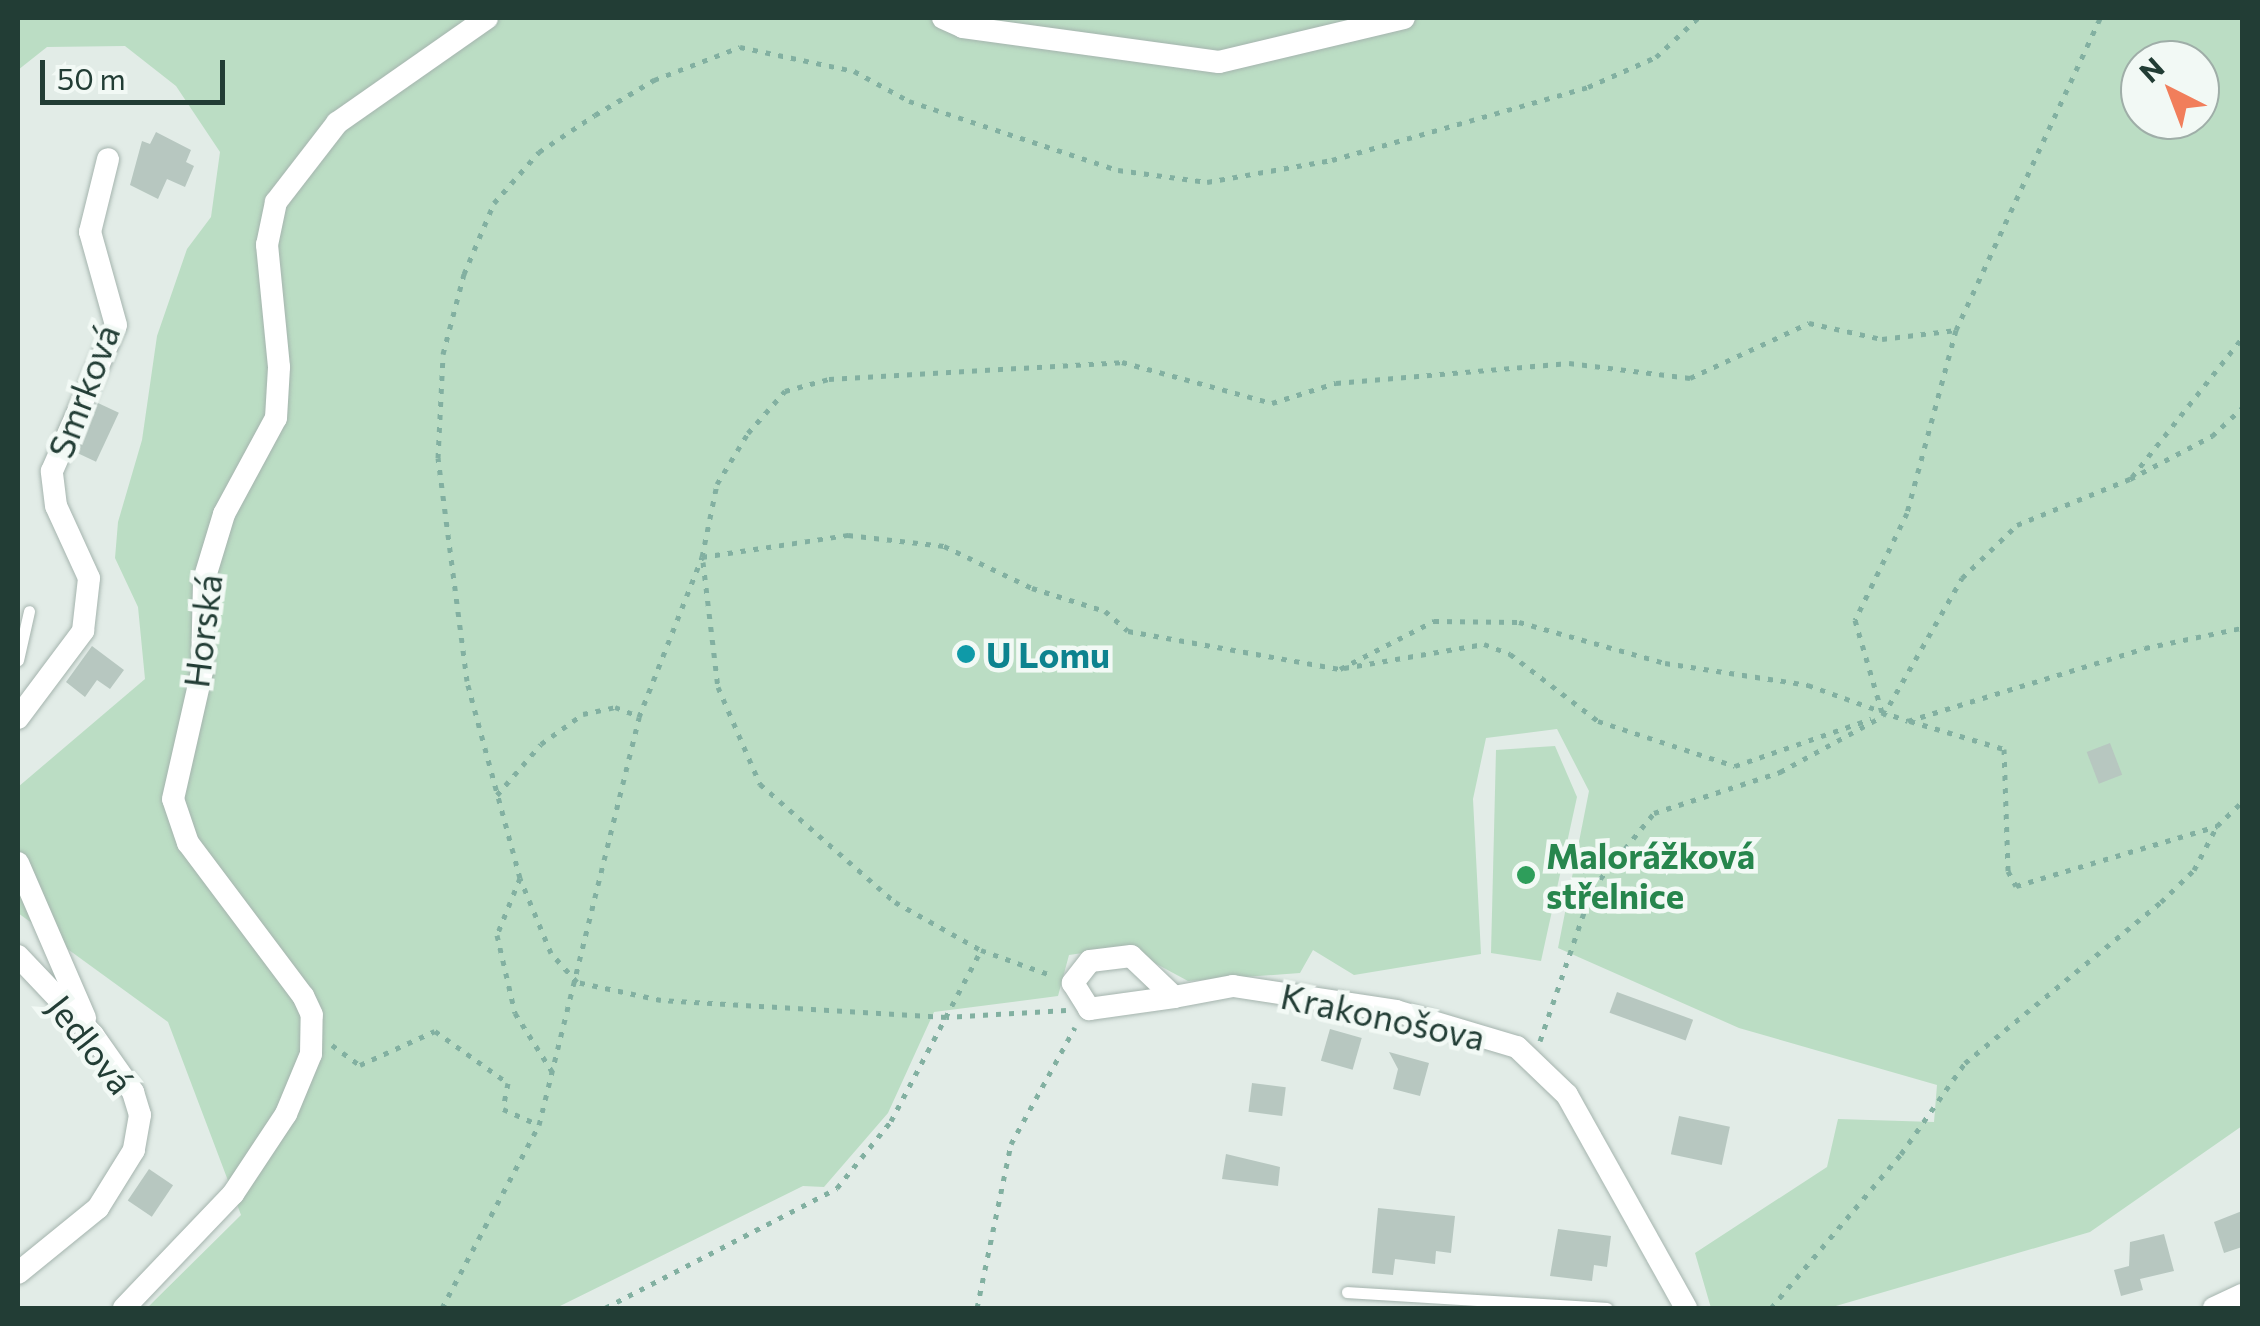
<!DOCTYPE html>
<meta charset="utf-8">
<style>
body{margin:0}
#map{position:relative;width:2260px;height:1326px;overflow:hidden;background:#e2ece7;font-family:Commissioner,sans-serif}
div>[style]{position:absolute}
.green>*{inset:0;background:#bbddc4}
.building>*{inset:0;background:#b7c7c0;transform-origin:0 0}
.path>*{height:5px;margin-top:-2.5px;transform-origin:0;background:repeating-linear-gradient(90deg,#82b0a1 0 5px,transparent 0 13px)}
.roads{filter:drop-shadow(0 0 2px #a5b4ae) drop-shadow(0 0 2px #a5b4ae)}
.lane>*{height:11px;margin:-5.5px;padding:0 5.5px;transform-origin:5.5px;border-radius:5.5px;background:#fff}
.street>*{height:22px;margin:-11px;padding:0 11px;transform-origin:11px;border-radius:11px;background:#fff}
.dots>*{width:28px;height:28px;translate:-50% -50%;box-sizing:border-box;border:5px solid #f2f9f5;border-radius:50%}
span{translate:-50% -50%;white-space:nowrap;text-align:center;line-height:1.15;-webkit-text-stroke:9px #f2f9f5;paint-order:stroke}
.street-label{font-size:35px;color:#223d35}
.culture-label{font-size:35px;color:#0d838f;font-weight:700}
.left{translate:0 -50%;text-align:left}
.leisure-label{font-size:35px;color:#27864d;font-weight:700}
.frame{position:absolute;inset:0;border:20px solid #223d35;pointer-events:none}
.north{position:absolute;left:2120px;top:40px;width:100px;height:100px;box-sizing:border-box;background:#f2f9f5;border:2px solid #9faea8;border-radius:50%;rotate:318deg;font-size:28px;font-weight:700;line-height:40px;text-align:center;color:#223d35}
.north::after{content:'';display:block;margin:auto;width:35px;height:45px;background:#f17e5b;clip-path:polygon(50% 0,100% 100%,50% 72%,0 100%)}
.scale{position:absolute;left:40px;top:60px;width:185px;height:45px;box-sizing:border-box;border:5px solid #223d35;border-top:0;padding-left:12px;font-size:30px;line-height:35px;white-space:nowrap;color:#223d35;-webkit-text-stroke:8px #f2f9f5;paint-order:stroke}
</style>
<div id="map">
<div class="green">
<i style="clip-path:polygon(evenodd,18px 18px,2242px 18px,2242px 1126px,2090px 1232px,1829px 1308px,1711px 1308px,1695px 1253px,1827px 1167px,1838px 1119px,1934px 1122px,1937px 1085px,1739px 1028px,1558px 948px,1589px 791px,1557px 729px,1486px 738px,1473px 799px,1481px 954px,1354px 975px,1313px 950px,1300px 973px,1188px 981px,1125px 947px,1069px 955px,1058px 996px,934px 1012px,888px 1113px,824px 1187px,803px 1186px,556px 1308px,147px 1308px,241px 1215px,168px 1022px,18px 913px,18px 787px,145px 679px,138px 607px,115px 558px,118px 522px,142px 440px,157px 336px,187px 249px,211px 217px,220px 152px,176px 86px,125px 46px,47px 47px,18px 70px,18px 18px,2140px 60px,2200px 60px,2200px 120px,2140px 120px,2140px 60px)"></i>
<i style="clip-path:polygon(1555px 746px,1577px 797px,1541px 961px,1491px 953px,1496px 750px)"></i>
</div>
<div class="building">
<i style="clip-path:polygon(156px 132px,191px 150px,186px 162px,194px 166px,185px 187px,167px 179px,158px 199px,130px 185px,142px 141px,150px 144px)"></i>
<i style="left:98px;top:403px;width:23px;height:54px;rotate:25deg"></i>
<i style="clip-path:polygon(92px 646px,124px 670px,110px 689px,97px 680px,85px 697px,66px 682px)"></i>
<i style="left:2110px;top:743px;width:34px;height:25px;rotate:69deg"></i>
<i style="left:1617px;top:992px;width:81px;height:22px;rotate:20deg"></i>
<i style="left:1330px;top:1029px;width:33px;height:33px;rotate:16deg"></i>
<i style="clip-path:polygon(1389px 1052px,1429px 1063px,1420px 1096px,1393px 1089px,1398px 1069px)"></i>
<i style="left:1252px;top:1083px;width:34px;height:29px;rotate:7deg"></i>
<i style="left:1679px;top:1116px;width:52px;height:39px;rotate:12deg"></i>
<i style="clip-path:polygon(1226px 1154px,1280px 1167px,1278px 1186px,1222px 1179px)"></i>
<i style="left:149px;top:1169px;width:29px;height:38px;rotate:34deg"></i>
<i style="clip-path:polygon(1378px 1208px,1455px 1216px,1451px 1253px,1436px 1251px,1435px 1264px,1395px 1259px,1393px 1275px,1372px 1273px)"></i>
<i style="clip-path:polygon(2242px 1211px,2242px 1247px,2224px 1253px,2214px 1222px)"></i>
<i style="clip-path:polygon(1558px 1229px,1611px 1236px,1607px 1267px,1594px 1265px,1592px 1281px,1550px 1276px)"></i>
<i style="clip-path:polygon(2164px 1234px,2174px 1271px,2140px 1279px,2143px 1290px,2121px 1296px,2114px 1270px,2129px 1266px,2130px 1242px)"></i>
</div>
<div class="path">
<i style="left:1956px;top:330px;width:344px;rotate:-65.2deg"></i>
<i style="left:2132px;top:477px;width:177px;rotate:-51.6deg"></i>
<i style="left:702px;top:557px;width:148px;rotate:-8.6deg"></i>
<i style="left:848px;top:535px;width:97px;rotate:6.5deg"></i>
<i style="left:944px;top:546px;width:98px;rotate:25.5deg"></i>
<i style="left:1032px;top:588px;width:77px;rotate:17.5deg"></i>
<i style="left:1105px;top:611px;width:30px;rotate:41deg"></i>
<i style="left:1128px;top:631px;width:215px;rotate:10.2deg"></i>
<i style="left:1340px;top:669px;width:106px;rotate:-27.1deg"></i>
<i style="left:1434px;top:621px;width:85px;rotate:0.7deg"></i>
<i style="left:1519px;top:622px;width:152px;rotate:15.7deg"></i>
<i style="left:1665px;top:663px;width:145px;rotate:8.7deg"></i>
<i style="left:1808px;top:685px;width:106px;rotate:19.8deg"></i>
<i style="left:1908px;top:721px;width:248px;rotate:-17.1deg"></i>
<i style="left:2145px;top:648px;width:99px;rotate:-11.7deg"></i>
<i style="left:703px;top:562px;width:126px;rotate:83.2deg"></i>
<i style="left:718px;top:687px;width:106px;rotate:66.6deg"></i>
<i style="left:760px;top:784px;width:179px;rotate:41.2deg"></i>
<i style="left:895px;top:902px;width:98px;rotate:29.2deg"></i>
<i style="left:981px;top:950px;width:74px;rotate:19.7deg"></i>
<i style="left:1344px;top:668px;width:142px;rotate:-9.7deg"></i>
<i style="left:1484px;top:644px;width:28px;rotate:21deg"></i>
<i style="left:1510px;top:654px;width:111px;rotate:37.3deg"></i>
<i style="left:1598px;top:721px;width:144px;rotate:18.2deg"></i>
<i style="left:1735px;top:766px;width:144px;rotate:-19.1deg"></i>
<i style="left:1910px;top:721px;width:98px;rotate:16.6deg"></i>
<i style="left:2004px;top:749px;width:122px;rotate:88.1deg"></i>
<i style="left:2008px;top:871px;width:17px;rotate:62deg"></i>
<i style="left:2016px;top:886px;width:210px;rotate:-16.6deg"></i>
<i style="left:497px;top:795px;width:67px;rotate:-49.2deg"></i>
<i style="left:541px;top:744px;width:52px;rotate:-35.5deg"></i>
<i style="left:583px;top:714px;width:33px;rotate:-12deg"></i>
<i style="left:615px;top:707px;width:25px;rotate:21deg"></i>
<i style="left:520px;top:878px;width:61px;rotate:112deg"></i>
<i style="left:497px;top:935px;width:80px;rotate:77deg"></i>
<i style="left:515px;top:1013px;width:75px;rotate:57.6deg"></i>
<i style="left:1066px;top:1010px;width:120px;rotate:176.7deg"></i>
<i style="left:946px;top:1017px;width:286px;rotate:-176.6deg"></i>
<i style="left:661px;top:1000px;width:86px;rotate:-167.9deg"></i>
<i style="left:577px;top:982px;width:39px;rotate:-132deg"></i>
<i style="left:551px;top:953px;width:81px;rotate:-112.5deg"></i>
<i style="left:520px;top:878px;width:204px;rotate:-105.1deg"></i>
<i style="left:467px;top:681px;width:225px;rotate:-97.4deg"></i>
<i style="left:438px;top:458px;width:104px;rotate:-87.2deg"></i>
<i style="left:443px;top:354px;width:83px;rotate:-75.3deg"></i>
<i style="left:464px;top:274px;width:77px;rotate:-67.1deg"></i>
<i style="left:494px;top:203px;width:68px;rotate:-48.6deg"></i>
<i style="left:539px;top:152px;width:67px;rotate:-33.5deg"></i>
<i style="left:595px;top:115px;width:69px;rotate:-30.7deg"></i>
<i style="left:654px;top:80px;width:92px;rotate:-21deg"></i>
<i style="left:740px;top:47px;width:116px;rotate:11.9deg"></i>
<i style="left:854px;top:71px;width:63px;rotate:28.6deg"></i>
<i style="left:909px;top:101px;width:220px;rotate:18.3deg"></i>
<i style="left:1118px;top:170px;width:90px;rotate:7.7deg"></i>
<i style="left:1207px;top:182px;width:127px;rotate:-10deg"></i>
<i style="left:1332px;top:160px;width:266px;rotate:-15.9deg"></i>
<i style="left:1588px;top:87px;width:74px;rotate:-23.8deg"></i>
<i style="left:1656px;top:57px;width:57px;rotate:-42.9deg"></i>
<i style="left:1540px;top:1041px;width:161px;rotate:-71.1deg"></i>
<i style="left:1592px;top:889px;width:98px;rotate:-50.8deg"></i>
<i style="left:1654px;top:813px;width:133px;rotate:-18deg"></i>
<i style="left:1780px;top:772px;width:117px;rotate:-28.5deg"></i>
<i style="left:1883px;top:716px;width:159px;rotate:-60.2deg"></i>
<i style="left:1962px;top:578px;width:76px;rotate:-43.9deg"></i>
<i style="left:2017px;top:525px;width:122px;rotate:-22.2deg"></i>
<i style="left:2130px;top:479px;width:93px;rotate:-27.7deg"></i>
<i style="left:2212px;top:436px;width:41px;rotate:-43deg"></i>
<i style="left:332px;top:1045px;width:34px;rotate:36deg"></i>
<i style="left:360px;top:1065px;width:82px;rotate:-24.4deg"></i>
<i style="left:435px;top:1031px;width:90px;rotate:35.5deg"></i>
<i style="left:508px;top:1083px;width:26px;rotate:101deg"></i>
<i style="left:503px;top:1109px;width:39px;rotate:24deg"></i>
<i style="left:442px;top:1308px;width:207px;rotate:-62.1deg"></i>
<i style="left:539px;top:1125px;width:420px;rotate:-76.2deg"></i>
<i style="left:639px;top:717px;width:172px;rotate:-68.5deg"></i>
<i style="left:702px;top:557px;width:75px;rotate:-78.4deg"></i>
<i style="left:717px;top:484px;width:60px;rotate:-58.7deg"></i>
<i style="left:748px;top:433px;width:56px;rotate:-48.6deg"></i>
<i style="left:785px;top:391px;width:46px;rotate:-15.3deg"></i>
<i style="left:829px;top:379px;width:293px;rotate:-3.3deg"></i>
<i style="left:1122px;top:362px;width:156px;rotate:15.3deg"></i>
<i style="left:1272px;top:403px;width:67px;rotate:-17.4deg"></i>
<i style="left:1336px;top:383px;width:234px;rotate:-4.9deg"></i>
<i style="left:1569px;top:363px;width:122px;rotate:7.1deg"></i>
<i style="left:1690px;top:378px;width:131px;rotate:-24.8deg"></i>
<i style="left:1809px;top:323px;width:75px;rotate:12.4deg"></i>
<i style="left:1882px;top:339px;width:75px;rotate:-6.9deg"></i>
<i style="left:1956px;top:330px;width:189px;rotate:105deg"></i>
<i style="left:1907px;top:513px;width:119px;rotate:115.9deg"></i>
<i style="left:1855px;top:620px;width:100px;rotate:73.7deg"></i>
<i style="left:605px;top:1308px;width:261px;rotate:-27.3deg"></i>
<i style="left:837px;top:1188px;width:86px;rotate:-51.1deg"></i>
<i style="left:891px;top:1121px;width:193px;rotate:-62.2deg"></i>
<i style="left:977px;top:1308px;width:167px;rotate:-78.3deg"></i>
<i style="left:1011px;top:1144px;width:133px;rotate:-61.3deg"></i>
<i style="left:1771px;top:1308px;width:202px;rotate:-49.8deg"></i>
<i style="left:1901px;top:1154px;width:111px;rotate:-54.9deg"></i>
<i style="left:1965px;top:1063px;width:254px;rotate:-39.4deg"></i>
<i style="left:2161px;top:902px;width:46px;rotate:-44.1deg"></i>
<i style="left:2194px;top:870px;width:50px;rotate:-62.4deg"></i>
<i style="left:2217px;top:826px;width:35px;rotate:-44deg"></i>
</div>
<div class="roads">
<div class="lane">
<i style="left:18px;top:660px;width:50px;rotate:-77.3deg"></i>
<i style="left:1347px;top:1292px;width:260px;rotate:3.5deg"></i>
</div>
<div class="street">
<i style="left:943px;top:18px;width:22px;rotate:24deg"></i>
<i style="left:963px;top:27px;width:258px;rotate:7.8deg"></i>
<i style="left:1219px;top:62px;width:190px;rotate:-13.4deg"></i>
<i style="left:18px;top:718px;width:109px;rotate:-53.2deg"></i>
<i style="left:83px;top:631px;width:53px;rotate:-83.5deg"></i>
<i style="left:89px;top:578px;width:79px;rotate:-114.6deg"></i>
<i style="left:56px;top:506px;width:35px;rotate:-97deg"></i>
<i style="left:52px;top:471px;width:159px;rotate:-66.3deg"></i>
<i style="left:116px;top:325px;width:97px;rotate:-105.6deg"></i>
<i style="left:90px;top:232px;width:75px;rotate:-76.1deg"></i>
<i style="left:18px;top:863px;width:169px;rotate:66.6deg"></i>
<i style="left:18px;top:956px;width:109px;rotate:46.5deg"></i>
<i style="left:93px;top:1035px;width:70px;rotate:54.9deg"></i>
<i style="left:133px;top:1092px;width:24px;rotate:73deg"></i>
<i style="left:140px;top:1115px;width:36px;rotate:100deg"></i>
<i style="left:134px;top:1150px;width:68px;rotate:121.8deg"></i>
<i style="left:98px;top:1208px;width:103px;rotate:140.9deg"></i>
<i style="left:1174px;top:997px;width:59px;rotate:-136.4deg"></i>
<i style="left:1131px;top:956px;width:41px;rotate:173deg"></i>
<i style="left:1090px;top:961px;width:28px;rotate:128deg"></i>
<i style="left:1073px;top:983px;width:31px;rotate:58deg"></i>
<i style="left:1089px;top:1009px;width:86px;rotate:-8deg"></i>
<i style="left:1174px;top:997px;width:60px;rotate:-10.6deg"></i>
<i style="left:1233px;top:986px;width:165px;rotate:8.7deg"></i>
<i style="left:1396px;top:1011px;width:126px;rotate:16.6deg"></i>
<i style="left:1517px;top:1047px;width:69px;rotate:43.8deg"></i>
<i style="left:1567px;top:1095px;width:244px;rotate:60.8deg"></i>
<i style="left:124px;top:1308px;width:158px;rotate:-46.3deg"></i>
<i style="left:233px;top:1194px;width:96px;rotate:-56.5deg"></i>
<i style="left:286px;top:1114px;width:65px;rotate:-67.4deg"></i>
<i style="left:311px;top:1054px;width:39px;rotate:-89deg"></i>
<i style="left:312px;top:1015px;width:21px;rotate:-115deg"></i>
<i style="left:303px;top:996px;width:191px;rotate:-126.9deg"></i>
<i style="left:188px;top:843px;width:46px;rotate:-108.8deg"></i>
<i style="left:173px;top:799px;width:131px;rotate:-77.2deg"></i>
<i style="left:202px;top:671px;width:91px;rotate:-88.7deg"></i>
<i style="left:204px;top:580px;width:69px;rotate:-73.1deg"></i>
<i style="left:224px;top:514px;width:109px;rotate:-61.6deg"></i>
<i style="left:276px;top:418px;width:51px;rotate:-86.6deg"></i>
<i style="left:279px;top:367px;width:123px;rotate:-95.6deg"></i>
<i style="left:267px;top:245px;width:44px;rotate:-78.2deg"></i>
<i style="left:276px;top:202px;width:100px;rotate:-52.3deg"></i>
<i style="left:337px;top:123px;width:183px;rotate:-35deg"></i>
<i style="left:2214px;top:1308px;width:31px;rotate:-25deg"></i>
</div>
</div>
<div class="dots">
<i style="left:966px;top:654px;background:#0f9aa8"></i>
<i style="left:1526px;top:875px;background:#2e9e5b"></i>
</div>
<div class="street-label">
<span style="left:83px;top:391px;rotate:-69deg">Smrková</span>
<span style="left:202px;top:631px;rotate:-83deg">Horská</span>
<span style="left:1383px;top:1016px;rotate:12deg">Krakonošova</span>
<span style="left:91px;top:1044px;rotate:52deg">Jedlová</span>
</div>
<div class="culture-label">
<span class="left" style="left:986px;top:654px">U Lomu</span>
</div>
<div class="leisure-label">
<span class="left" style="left:1546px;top:875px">Malorážková<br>střelnice</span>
</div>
<div class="frame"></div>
<div class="north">N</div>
<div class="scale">50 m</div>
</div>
